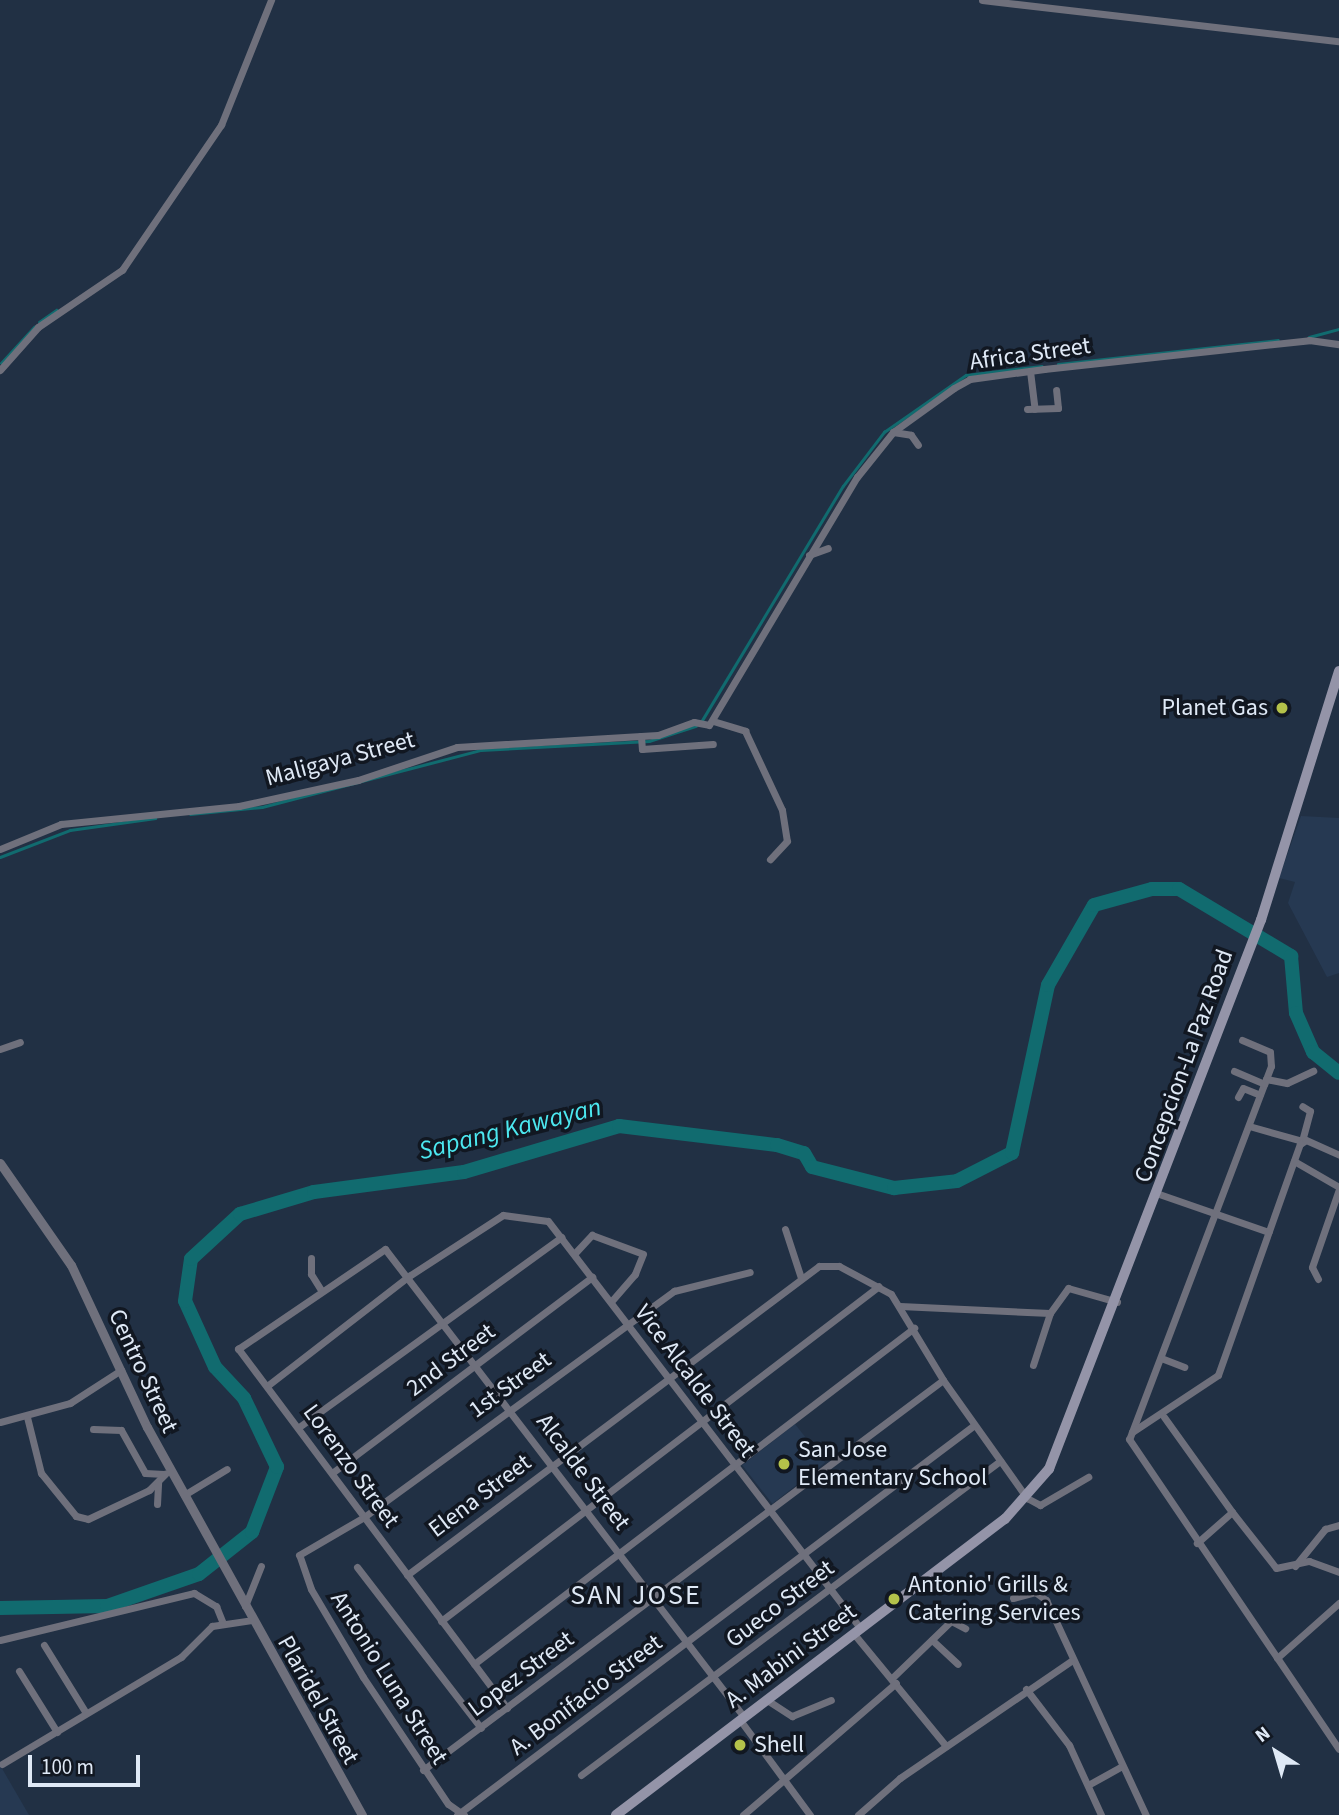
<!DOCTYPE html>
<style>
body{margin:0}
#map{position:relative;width:1339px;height:1815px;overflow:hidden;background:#213044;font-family:"Source Sans 3",sans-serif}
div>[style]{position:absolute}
.built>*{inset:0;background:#263952;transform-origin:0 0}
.stream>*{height:2.5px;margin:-1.25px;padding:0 1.25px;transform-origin:1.25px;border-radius:1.25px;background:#116b6f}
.river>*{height:14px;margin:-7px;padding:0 7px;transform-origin:7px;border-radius:7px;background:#116b6f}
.minor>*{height:7px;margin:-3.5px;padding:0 3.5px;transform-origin:3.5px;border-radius:3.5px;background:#6f707c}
.tertiary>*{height:9px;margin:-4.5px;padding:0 4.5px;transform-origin:4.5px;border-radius:4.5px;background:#6f707c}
.secondary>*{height:10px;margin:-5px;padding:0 5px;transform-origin:5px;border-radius:5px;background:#9494a8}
.dots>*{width:19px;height:19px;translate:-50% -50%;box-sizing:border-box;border:4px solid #111721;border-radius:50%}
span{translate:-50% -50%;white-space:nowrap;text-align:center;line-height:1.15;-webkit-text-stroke:7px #111721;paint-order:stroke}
.street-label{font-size:24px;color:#dfe9f6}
.poi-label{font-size:24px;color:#dfe9f6}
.right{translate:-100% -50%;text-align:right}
.left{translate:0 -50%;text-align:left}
.water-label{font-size:26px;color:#4ce8f0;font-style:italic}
.quarter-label{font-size:28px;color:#dfe9f6;letter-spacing:2px}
.north{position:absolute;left:1241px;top:1717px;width:70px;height:70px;-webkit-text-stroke:5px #111721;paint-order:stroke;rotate:323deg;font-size:19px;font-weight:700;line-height:28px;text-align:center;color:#dfe9f6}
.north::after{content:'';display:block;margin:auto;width:24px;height:32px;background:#dfe9f6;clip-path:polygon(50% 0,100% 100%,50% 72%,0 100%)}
.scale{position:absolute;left:28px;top:1755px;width:112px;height:32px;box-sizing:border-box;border:4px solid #dfe9f6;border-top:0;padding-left:9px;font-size:21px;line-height:24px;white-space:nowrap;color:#dfe9f6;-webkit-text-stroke:5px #111721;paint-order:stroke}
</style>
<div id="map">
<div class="built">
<i style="clip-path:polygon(1301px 816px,1339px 818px,1339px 973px,1327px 977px,1288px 903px,1295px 882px,1279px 878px)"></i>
<i style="left:795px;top:1424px;width:49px;height:67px;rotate:52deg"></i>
<i style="clip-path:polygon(0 1765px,29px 1815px,0 1815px)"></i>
</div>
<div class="stream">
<i style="left:39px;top:322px;width:21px;rotate:-35deg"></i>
<i style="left:1309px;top:337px;width:31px;rotate:-15deg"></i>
<i style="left:1px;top:363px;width:49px;rotate:-47.5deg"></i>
<i style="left:1058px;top:364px;width:221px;rotate:-6.2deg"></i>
<i style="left:701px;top:722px;width:275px;rotate:-59deg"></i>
<i style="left:843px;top:486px;width:68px;rotate:-52.8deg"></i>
<i style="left:884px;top:432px;width:100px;rotate:-34.8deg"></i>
<i style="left:966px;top:375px;width:76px;rotate:-6.8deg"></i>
<i style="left:190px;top:814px;width:72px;rotate:-5.6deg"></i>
<i style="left:262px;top:807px;width:226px;rotate:-14.6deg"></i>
<i style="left:481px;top:750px;width:168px;rotate:-3.1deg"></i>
<i style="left:649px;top:741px;width:49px;rotate:-17.7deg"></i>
<i style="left:0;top:857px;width:75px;rotate:-21.1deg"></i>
<i style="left:70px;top:830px;width:86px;rotate:-8deg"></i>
</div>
<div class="river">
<i style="left:0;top:1608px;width:107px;rotate:-1.1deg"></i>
<i style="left:107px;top:1606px;width:97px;rotate:-19.2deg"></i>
<i style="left:199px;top:1574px;width:68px;rotate:-38.4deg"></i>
<i style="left:252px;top:1532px;width:70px;rotate:-69deg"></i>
<i style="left:277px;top:1467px;width:76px;rotate:-115.6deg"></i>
<i style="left:244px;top:1398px;width:42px;rotate:-133.1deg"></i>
<i style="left:215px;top:1367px;width:72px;rotate:-114.4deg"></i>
<i style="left:185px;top:1301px;width:42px;rotate:-81.9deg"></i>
<i style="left:191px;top:1259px;width:67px;rotate:-42.6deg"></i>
<i style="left:240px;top:1214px;width:77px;rotate:-16.6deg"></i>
<i style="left:314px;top:1192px;width:151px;rotate:-7.6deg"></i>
<i style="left:464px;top:1172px;width:162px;rotate:-16.5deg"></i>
<i style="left:619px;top:1126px;width:159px;rotate:6.9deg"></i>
<i style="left:777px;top:1145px;width:28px;rotate:17deg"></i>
<i style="left:804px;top:1153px;width:16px;rotate:60deg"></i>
<i style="left:812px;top:1167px;width:85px;rotate:14.4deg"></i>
<i style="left:894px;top:1188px;width:63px;rotate:-6.3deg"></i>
<i style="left:957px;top:1181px;width:62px;rotate:-27deg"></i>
<i style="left:1012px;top:1153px;width:172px;rotate:-77.9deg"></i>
<i style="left:1048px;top:985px;width:92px;rotate:-60.1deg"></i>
<i style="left:1094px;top:905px;width:60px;rotate:-15.4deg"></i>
<i style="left:1152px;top:889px;width:27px"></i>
<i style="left:1179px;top:889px;width:131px;rotate:30.9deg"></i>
<i style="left:1291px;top:956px;width:57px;rotate:85deg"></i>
<i style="left:1296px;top:1013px;width:43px;rotate:66.4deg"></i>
<i style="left:1313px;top:1052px;width:33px;rotate:39deg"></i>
</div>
<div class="minor">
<i style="left:982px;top:0;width:359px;rotate:6.6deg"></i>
<i style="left:0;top:370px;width:57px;rotate:-48.5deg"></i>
<i style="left:38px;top:327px;width:102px;rotate:-34.2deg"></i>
<i style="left:122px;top:270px;width:176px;rotate:-55.7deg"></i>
<i style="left:221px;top:125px;width:135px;rotate:-68.2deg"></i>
<i style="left:1030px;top:371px;width:38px;rotate:83deg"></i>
<i style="left:1027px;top:409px;width:31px;rotate:-2deg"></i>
<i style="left:1058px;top:408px;width:18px;rotate:-96deg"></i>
<i style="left:893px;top:432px;width:18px;rotate:9deg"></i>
<i style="left:911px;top:435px;width:12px;rotate:55deg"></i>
<i style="left:809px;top:555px;width:20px;rotate:-20deg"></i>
<i style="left:713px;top:721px;width:34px;rotate:17deg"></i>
<i style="left:745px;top:731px;width:87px;rotate:64.9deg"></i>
<i style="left:782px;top:810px;width:31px;rotate:81deg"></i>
<i style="left:787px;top:841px;width:25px;rotate:133deg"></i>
<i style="left:641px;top:736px;width:13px;rotate:86deg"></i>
<i style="left:642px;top:749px;width:71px;rotate:-4deg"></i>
<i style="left:0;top:849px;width:66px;rotate:-22.3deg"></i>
<i style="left:61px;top:824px;width:179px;rotate:-5.8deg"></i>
<i style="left:239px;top:806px;width:122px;rotate:-12.3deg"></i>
<i style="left:358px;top:780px;width:104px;rotate:-18.4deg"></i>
<i style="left:457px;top:747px;width:201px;rotate:-3.4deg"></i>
<i style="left:658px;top:735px;width:38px;rotate:-20deg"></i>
<i style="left:694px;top:722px;width:15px;rotate:11deg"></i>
<i style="left:709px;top:725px;width:289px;rotate:-59.2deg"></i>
<i style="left:857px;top:477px;width:58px;rotate:-51.3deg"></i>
<i style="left:893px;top:432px;width:75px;rotate:-35.8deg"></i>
<i style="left:954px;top:388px;width:18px;rotate:-29deg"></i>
<i style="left:970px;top:379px;width:75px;rotate:-7.7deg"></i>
<i style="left:1044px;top:369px;width:267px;rotate:-6.2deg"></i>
<i style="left:1309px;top:340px;width:30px;rotate:8deg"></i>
<i style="left:1242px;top:1040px;width:30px;rotate:23deg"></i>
<i style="left:1270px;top:1052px;width:14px;rotate:86deg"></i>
<i style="left:1271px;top:1066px;width:399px;rotate:110.8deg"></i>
<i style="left:1129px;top:1439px;width:374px;rotate:55.9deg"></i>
<i style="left:0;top:1049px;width:21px;rotate:-19deg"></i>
<i style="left:1234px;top:1071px;width:33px;rotate:23deg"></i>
<i style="left:1266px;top:1079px;width:21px;rotate:11deg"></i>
<i style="left:1287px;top:1083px;width:29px;rotate:-25deg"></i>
<i style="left:1238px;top:1097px;width:10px;rotate:-61deg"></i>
<i style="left:1243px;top:1088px;width:18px;rotate:22deg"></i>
<i style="left:1249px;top:1126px;width:55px;rotate:15.8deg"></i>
<i style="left:1302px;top:1141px;width:31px;rotate:-75deg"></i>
<i style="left:1310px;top:1111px;width:9px;rotate:-148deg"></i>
<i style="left:1294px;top:1161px;width:52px;rotate:30deg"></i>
<i style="left:1159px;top:1194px;width:116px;rotate:19.1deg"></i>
<i style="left:785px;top:1229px;width:52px;rotate:71.9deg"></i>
<i style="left:575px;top:1253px;width:25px;rotate:-47deg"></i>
<i style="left:592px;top:1235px;width:54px;rotate:20.4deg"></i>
<i style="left:643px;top:1254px;width:22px;rotate:112deg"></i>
<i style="left:635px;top:1274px;width:37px;rotate:131deg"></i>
<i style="left:311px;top:1258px;width:16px;rotate:90deg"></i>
<i style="left:311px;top:1274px;width:19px;rotate:58deg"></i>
<i style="left:1318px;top:1279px;width:13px;rotate:-117deg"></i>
<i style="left:1312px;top:1267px;width:83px;rotate:-70.9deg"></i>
<i style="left:900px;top:1306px;width:150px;rotate:2.7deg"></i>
<i style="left:1050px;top:1313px;width:31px;rotate:-54deg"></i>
<i style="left:1068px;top:1288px;width:51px;rotate:15.9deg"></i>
<i style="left:1161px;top:1358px;width:25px;rotate:21deg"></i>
<i style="left:1033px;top:1365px;width:55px;rotate:-71.9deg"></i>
<i style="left:267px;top:1386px;width:180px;rotate:-37.8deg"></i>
<i style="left:409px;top:1276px;width:112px;rotate:-33deg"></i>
<i style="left:503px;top:1215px;width:45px;rotate:7.6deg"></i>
<i style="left:548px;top:1221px;width:514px;rotate:52.51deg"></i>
<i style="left:27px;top:1417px;width:58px;rotate:76deg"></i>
<i style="left:41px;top:1473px;width:55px;rotate:50.9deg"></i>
<i style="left:76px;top:1516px;width:12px;rotate:14deg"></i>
<i style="left:88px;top:1519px;width:68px;rotate:-25.4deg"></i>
<i style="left:149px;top:1490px;width:23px;rotate:-45deg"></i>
<i style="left:1164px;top:1417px;width:117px;rotate:54.4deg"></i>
<i style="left:1232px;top:1512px;width:47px;rotate:138.5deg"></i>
<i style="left:0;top:1422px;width:73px;rotate:-15.2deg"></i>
<i style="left:70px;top:1403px;width:61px;rotate:-32.9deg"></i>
<i style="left:299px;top:1427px;width:324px;rotate:-35.9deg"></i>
<i style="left:93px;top:1429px;width:28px;rotate:2deg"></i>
<i style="left:121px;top:1430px;width:49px;rotate:60.8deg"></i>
<i style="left:145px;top:1473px;width:19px;rotate:3deg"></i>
<i style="left:1132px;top:1432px;width:103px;rotate:-33.5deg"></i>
<i style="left:1218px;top:1375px;width:245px;rotate:-70.5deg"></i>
<i style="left:1300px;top:1144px;width:7px;rotate:-34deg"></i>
<i style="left:1306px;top:1140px;width:36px;rotate:24deg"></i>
<i style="left:332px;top:1473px;width:326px;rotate:-37deg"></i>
<i style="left:184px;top:1495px;width:50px;rotate:-31.2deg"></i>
<i style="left:157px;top:1504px;width:22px;rotate:-87deg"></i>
<i style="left:1232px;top:1512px;width:71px;rotate:51.8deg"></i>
<i style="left:1276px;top:1568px;width:34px;rotate:-12deg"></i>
<i style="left:1309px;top:1561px;width:32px;rotate:20deg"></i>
<i style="left:1295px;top:1566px;width:48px;rotate:-51deg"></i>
<i style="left:1325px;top:1529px;width:15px;rotate:-16deg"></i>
<i style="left:357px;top:1567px;width:203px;rotate:52.4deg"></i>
<i style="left:407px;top:1575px;width:515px;rotate:-36.87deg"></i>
<i style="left:819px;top:1266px;width:20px"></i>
<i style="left:839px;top:1266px;width:59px;rotate:28.3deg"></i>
<i style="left:891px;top:1294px;width:100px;rotate:58.8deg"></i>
<i style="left:943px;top:1380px;width:145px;rotate:54.6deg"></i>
<i style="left:1027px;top:1498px;width:15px;rotate:28deg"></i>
<i style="left:1040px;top:1505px;width:56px;rotate:-30.3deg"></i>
<i style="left:1013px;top:1598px;width:23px;rotate:-15deg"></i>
<i style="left:1035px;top:1592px;width:14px;rotate:36deg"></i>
<i style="left:1046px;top:1600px;width:237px;rotate:65.1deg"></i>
<i style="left:245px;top:1606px;width:43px;rotate:-68.2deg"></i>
<i style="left:441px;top:1621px;width:551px;rotate:-37.41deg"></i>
<i style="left:854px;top:1634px;width:145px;rotate:50.6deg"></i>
<i style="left:0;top:1640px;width:200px;rotate:-13.6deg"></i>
<i style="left:194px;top:1593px;width:26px;rotate:31deg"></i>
<i style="left:216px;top:1606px;width:18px;rotate:68deg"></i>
<i style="left:932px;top:1640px;width:35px;rotate:43deg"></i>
<i style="left:44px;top:1645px;width:80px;rotate:58.3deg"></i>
<i style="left:1277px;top:1658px;width:83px;rotate:-41.6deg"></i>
<i style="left:474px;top:1664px;width:554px;rotate:-37.37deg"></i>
<i style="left:19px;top:1671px;width:72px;rotate:58.1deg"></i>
<i style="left:892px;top:1678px;width:82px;rotate:-44deg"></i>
<i style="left:951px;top:1621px;width:16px;rotate:27deg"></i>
<i style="left:1026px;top:1689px;width:71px;rotate:52.5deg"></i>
<i style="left:1069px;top:1745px;width:77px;rotate:65.4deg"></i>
<i style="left:767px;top:1700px;width:30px;rotate:33deg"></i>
<i style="left:792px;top:1716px;width:42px;rotate:-22.3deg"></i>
<i style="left:507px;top:1708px;width:449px;rotate:-126.8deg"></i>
<i style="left:238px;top:1349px;width:178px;rotate:-34.2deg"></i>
<i style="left:385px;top:1249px;width:590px;rotate:52.51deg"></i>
<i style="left:740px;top:1720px;width:118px;rotate:53.6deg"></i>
<i style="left:2px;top:1764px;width:209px;rotate:-30.9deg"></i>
<i style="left:181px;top:1657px;width:44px;rotate:-45deg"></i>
<i style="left:212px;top:1626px;width:40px;rotate:-8.5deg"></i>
<i style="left:423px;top:1770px;width:650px;rotate:-36.87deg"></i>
<i style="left:581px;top:1775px;width:524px;rotate:-36.85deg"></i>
<i style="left:1088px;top:1785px;width:37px;rotate:-29deg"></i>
<i style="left:457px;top:1815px;width:646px;rotate:-37.01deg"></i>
<i style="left:464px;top:1815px;width:19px;rotate:-145deg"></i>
<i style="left:448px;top:1804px;width:153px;rotate:-123.8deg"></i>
<i style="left:363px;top:1677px;width:102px;rotate:-120.6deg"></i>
<i style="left:311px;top:1589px;width:36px;rotate:-109deg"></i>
<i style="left:299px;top:1555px;width:75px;rotate:-30.3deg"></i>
<i style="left:364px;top:1517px;width:384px;rotate:-36.1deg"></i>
<i style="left:674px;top:1291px;width:78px;rotate:-14deg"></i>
<i style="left:743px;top:1815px;width:202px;rotate:-40.8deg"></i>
<i style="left:858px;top:1815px;width:56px;rotate:-41.4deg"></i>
<i style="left:900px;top:1778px;width:207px;rotate:-34.4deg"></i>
</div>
<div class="tertiary">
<i style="left:0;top:1163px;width:124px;rotate:55.2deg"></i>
<i style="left:71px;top:1265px;width:179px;rotate:64.9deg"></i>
<i style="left:147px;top:1427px;width:444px;rotate:61deg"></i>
</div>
<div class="secondary">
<i style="left:616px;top:1815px;width:489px;rotate:-37.3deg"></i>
<i style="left:1005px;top:1519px;width:67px;rotate:-48.7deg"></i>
<i style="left:1049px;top:1469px;width:589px;rotate:-68.89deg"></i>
<i style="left:1261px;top:920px;width:261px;rotate:-72.6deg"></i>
</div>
<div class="dots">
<i style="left:1282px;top:708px;background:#b4c24a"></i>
<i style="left:784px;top:1464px;background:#b4c24a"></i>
<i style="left:894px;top:1599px;background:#b4c24a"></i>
<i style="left:740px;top:1745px;background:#b4c24a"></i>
</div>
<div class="street-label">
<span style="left:1030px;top:354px;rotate:-8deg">Africa Street</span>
<span style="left:340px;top:759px;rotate:-15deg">Maligaya Street</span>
<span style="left:1184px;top:1066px;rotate:-70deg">Concepcion-La Paz Road</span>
<span style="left:451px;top:1360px;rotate:-37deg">2nd Street</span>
<span style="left:143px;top:1371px;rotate:65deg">Centro Street</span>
<span style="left:695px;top:1381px;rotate:53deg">Vice Alcalde Street</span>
<span style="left:510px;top:1385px;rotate:-36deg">1st Street</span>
<span style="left:351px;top:1466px;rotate:54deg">Lorenzo Street</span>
<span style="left:583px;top:1472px;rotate:53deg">Alcalde Street</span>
<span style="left:480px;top:1496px;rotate:-37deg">Elena Street</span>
<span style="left:780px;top:1604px;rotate:-37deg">Gueco Street</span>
<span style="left:791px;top:1656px;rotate:-37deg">A. Mabini Street</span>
<span style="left:521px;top:1674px;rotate:-37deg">Lopez Street</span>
<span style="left:389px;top:1678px;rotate:58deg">Antonio Luna Street</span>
<span style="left:586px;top:1695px;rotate:-37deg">A. Bonifacio Street</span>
<span style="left:318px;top:1700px;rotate:61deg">Plaridel Street</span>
</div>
<div class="poi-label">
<span class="right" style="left:1268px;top:708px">Planet Gas</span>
<span class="left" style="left:798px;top:1464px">San Jose<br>Elementary School</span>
<span class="left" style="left:908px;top:1599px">Antonio' Grills &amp;<br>Catering Services</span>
<span class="left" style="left:754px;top:1745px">Shell</span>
</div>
<div class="water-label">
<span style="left:510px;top:1129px;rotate:-14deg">Sapang Kawayan</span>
</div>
<div class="quarter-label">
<span style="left:636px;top:1595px">SAN JOSE</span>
</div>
<div class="north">N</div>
<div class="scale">100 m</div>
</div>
